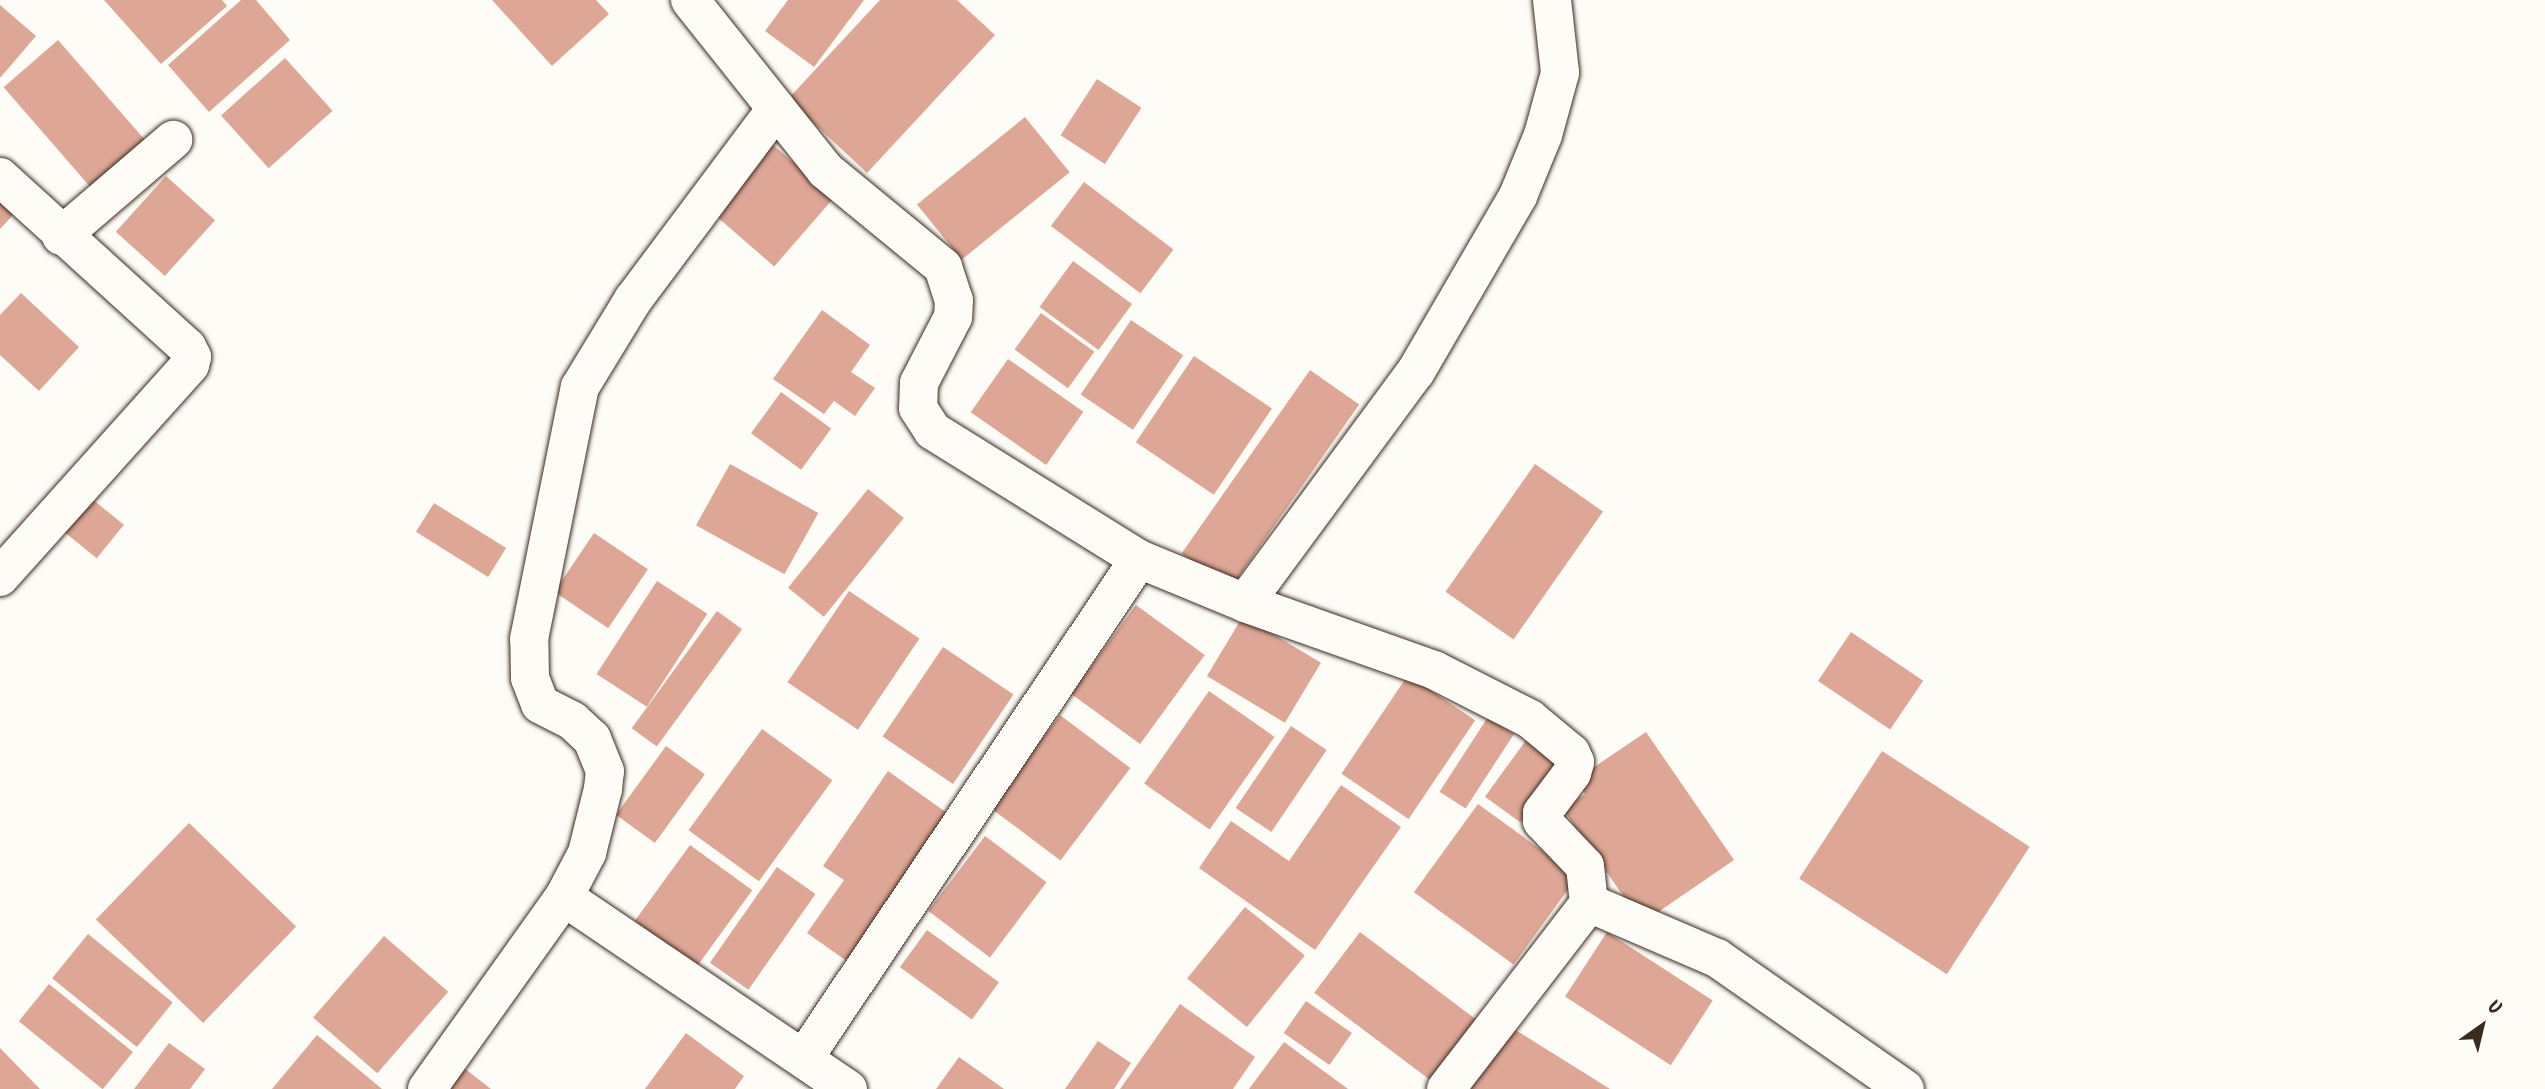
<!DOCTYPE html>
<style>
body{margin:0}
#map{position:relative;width:2545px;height:1089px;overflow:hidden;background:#fdfcf7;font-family:Kalam,sans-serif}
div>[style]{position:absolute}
.building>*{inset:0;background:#dda695;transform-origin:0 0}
.roads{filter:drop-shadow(0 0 2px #3b2a1e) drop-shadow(0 0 2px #3b2a1e)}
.street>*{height:38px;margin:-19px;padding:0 19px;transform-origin:19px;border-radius:19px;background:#fdfcf7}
span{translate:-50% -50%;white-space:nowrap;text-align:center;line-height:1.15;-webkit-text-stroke:5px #fdfcf7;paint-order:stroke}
.north{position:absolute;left:2447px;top:991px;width:70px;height:70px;-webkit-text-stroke:5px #fdfcf7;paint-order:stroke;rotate:34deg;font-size:19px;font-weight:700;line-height:28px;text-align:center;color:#3b2a1e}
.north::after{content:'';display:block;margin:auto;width:24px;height:32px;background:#3b2a1e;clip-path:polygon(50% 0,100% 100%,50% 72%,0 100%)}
</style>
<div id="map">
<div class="building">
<i style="clip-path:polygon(104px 0,222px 0,227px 6px,161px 64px)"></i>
<i style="clip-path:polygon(241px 0,256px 0,290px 40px,209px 112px,168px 65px)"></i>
<i style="clip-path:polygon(492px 0,596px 0,609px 14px,552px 66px)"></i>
<i style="clip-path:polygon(788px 0,864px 0,814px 67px,765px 31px)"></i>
<i style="clip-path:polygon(880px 0,957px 0,995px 35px,867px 173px,788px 99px)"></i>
<i style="clip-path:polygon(0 5px,36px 36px,0 78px)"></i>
<i style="left:58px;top:40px;width:144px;height:72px;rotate:49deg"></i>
<i style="left:285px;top:58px;width:71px;height:86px;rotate:48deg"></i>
<i style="left:1097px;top:79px;width:53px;height:67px;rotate:33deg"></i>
<i style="left:1025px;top:117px;width:71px;height:139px;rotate:51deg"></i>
<i style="left:772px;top:144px;width:82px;height:91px;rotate:41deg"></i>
<i style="left:166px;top:176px;width:66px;height:75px;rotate:42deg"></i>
<i style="left:1084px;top:182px;width:112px;height:55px;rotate:37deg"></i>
<i style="clip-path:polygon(0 201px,14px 214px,0 229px)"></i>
<i style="left:1073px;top:261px;width:73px;height:57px;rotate:36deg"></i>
<i style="clip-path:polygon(21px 293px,79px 347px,39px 391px,0 355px,0 315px)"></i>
<i style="clip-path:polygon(822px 310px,870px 345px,851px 372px,875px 388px,855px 416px,834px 401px,824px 414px,773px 379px)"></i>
<i style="left:1041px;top:313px;width:66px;height:45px;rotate:36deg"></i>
<i style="left:1131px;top:320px;width:63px;height:90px;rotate:34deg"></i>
<i style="left:1194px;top:356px;width:94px;height:104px;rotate:34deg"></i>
<i style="left:1008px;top:359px;width:92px;height:65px;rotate:35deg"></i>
<i style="left:1310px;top:370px;width:60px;height:224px;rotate:35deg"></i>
<i style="left:781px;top:392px;width:62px;height:51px;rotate:36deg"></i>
<i style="left:730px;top:464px;width:101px;height:70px;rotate:29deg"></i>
<i style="left:1535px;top:464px;width:83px;height:156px;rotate:35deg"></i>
<i style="left:868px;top:489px;width:46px;height:127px;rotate:39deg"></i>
<i style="left:92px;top:499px;width:41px;height:43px;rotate:39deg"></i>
<i style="left:434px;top:503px;width:85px;height:34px;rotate:32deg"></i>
<i style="left:594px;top:533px;width:65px;height:71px;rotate:34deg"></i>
<i style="left:657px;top:581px;width:60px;height:111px;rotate:33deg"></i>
<i style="left:849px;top:591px;width:85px;height:110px;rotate:34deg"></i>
<i style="left:1136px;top:605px;width:85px;height:110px;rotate:36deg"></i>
<i style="left:717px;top:611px;width:31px;height:145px;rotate:36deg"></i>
<i style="left:1243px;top:616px;width:91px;height:70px;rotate:31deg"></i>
<i style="left:1851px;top:632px;width:87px;height:59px;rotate:34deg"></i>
<i style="left:943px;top:647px;width:85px;height:108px;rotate:34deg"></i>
<i style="left:1408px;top:675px;width:81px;height:119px;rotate:34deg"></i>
<i style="left:1209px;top:691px;width:80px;height:113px;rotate:35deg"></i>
<i style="left:1060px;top:715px;width:88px;height:116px;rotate:37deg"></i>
<i style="left:1488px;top:717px;width:31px;height:89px;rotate:33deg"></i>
<i style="left:1291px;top:726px;width:43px;height:99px;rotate:34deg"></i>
<i style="left:762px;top:729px;width:87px;height:125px;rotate:36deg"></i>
<i style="clip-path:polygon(1646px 732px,1734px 860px,1642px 923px,1563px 809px,1585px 794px,1575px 780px)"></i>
<i style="left:1529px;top:736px;width:44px;height:75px;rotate:36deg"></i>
<i style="left:666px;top:746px;width:48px;height:85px;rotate:36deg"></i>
<i style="left:1882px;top:751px;width:176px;height:152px;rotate:33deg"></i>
<i style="clip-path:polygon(888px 771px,954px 818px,851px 964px,807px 933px,844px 880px,823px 866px)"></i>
<i style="clip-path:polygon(1341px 785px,1401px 827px,1315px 950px,1199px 868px,1231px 821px,1289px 861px)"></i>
<i style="left:1478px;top:804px;width:123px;height:109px;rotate:36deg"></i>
<i style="left:189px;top:823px;width:149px;height:134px;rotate:44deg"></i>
<i style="left:985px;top:836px;width:77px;height:94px;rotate:37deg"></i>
<i style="left:690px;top:845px;width:77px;height:94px;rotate:36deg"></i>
<i style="left:777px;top:867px;width:47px;height:117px;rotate:35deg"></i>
<i style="left:1245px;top:907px;width:77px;height:92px;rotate:39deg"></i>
<i style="left:927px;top:930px;width:89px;height:46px;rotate:36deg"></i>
<i style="left:1360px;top:932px;width:148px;height:76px;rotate:37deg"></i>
<i style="left:1607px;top:932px;width:126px;height:77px;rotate:33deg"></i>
<i style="left:88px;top:934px;width:109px;height:57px;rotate:39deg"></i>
<i style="left:384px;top:936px;width:85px;height:108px;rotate:41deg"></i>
<i style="left:49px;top:984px;width:108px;height:48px;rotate:39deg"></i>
<i style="left:1306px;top:1001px;width:56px;height:39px;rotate:35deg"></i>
<i style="clip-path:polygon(1180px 1004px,1255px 1057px,1233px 1089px,1120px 1089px)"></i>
<i style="clip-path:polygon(1509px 1026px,1610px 1089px,1470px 1089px)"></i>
<i style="clip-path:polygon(686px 1033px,744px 1076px,735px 1089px,645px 1089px)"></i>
<i style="clip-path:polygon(317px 1035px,382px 1089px,272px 1089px)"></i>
<i style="clip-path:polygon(1098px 1041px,1131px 1063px,1114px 1089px,1065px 1089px)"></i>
<i style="clip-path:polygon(1284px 1042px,1348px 1089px,1249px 1089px)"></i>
<i style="clip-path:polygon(169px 1043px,205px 1069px,190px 1089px,134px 1089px)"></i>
<i style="clip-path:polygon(0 1048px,40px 1089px,0 1089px)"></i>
<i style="clip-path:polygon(959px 1057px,1004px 1089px,936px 1089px)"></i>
<i style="clip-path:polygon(464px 1068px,491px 1089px,448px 1089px)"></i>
</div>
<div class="roads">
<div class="street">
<i style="left:690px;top:0;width:217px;rotate:51.5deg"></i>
<i style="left:825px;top:170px;width:153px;rotate:39.4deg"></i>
<i style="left:943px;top:267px;width:35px;rotate:72deg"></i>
<i style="left:954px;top:300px;width:17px;rotate:93deg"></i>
<i style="left:953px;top:317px;width:74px;rotate:117.3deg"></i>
<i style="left:919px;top:383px;width:25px;rotate:92deg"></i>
<i style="left:918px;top:408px;width:27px;rotate:57deg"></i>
<i style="left:933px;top:431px;width:243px;rotate:31.9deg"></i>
<i style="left:1552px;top:0;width:73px;rotate:83.7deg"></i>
<i style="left:1560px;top:73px;width:64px;rotate:105.3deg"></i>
<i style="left:1543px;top:135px;width:66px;rotate:112.3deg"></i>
<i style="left:1518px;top:196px;width:203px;rotate:120.2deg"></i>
<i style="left:1416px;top:371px;width:288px;rotate:126.4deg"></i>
<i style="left:1245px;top:603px;width:201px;rotate:19.5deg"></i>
<i style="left:1434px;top:670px;width:108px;rotate:27deg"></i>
<i style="left:1530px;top:719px;width:53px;rotate:39.7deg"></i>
<i style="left:1571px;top:753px;width:10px;rotate:66deg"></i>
<i style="left:1575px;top:762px;width:11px;rotate:105deg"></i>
<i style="left:1572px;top:773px;width:50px;rotate:126.9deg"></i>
<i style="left:1542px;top:813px;width:8px;rotate:90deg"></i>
<i style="left:1542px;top:821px;width:62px;rotate:46.3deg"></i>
<i style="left:1585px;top:866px;width:37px;rotate:84deg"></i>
<i style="left:1589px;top:903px;width:139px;rotate:23.3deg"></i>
<i style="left:1717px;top:958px;width:229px;rotate:34.9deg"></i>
<i style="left:0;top:177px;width:253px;rotate:42.3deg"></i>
<i style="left:187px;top:347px;width:11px;rotate:63deg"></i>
<i style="left:192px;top:357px;width:8px;rotate:104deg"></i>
<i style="left:190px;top:365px;width:285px;rotate:131.9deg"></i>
<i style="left:61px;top:236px;width:148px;rotate:-40.6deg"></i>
<i style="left:564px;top:897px;width:343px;rotate:34.1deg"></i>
<i style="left:804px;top:1058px;width:601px;rotate:-56.12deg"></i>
<i style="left:1139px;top:559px;width:115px;rotate:22.5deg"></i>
<i style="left:427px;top:1089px;width:236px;rotate:-54.5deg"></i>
<i style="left:564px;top:897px;width:50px;rotate:-62.4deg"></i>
<i style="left:587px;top:853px;width:66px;rotate:-76deg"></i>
<i style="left:603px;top:789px;width:18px;rotate:-84deg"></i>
<i style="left:605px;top:771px;width:35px;rotate:-112deg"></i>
<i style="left:592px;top:739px;width:26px;rotate:-137deg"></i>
<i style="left:573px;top:721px;width:37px;rotate:-153deg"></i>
<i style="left:540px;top:704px;width:28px;rotate:-111deg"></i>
<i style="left:530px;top:678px;width:39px;rotate:-91deg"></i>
<i style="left:529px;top:639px;width:257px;rotate:-78.6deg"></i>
<i style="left:580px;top:387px;width:102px;rotate:-58.7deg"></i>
<i style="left:633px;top:300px;width:239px;rotate:-53.2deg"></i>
<i style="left:1446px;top:1089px;width:235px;rotate:-52.4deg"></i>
</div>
</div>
<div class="north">U</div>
</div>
